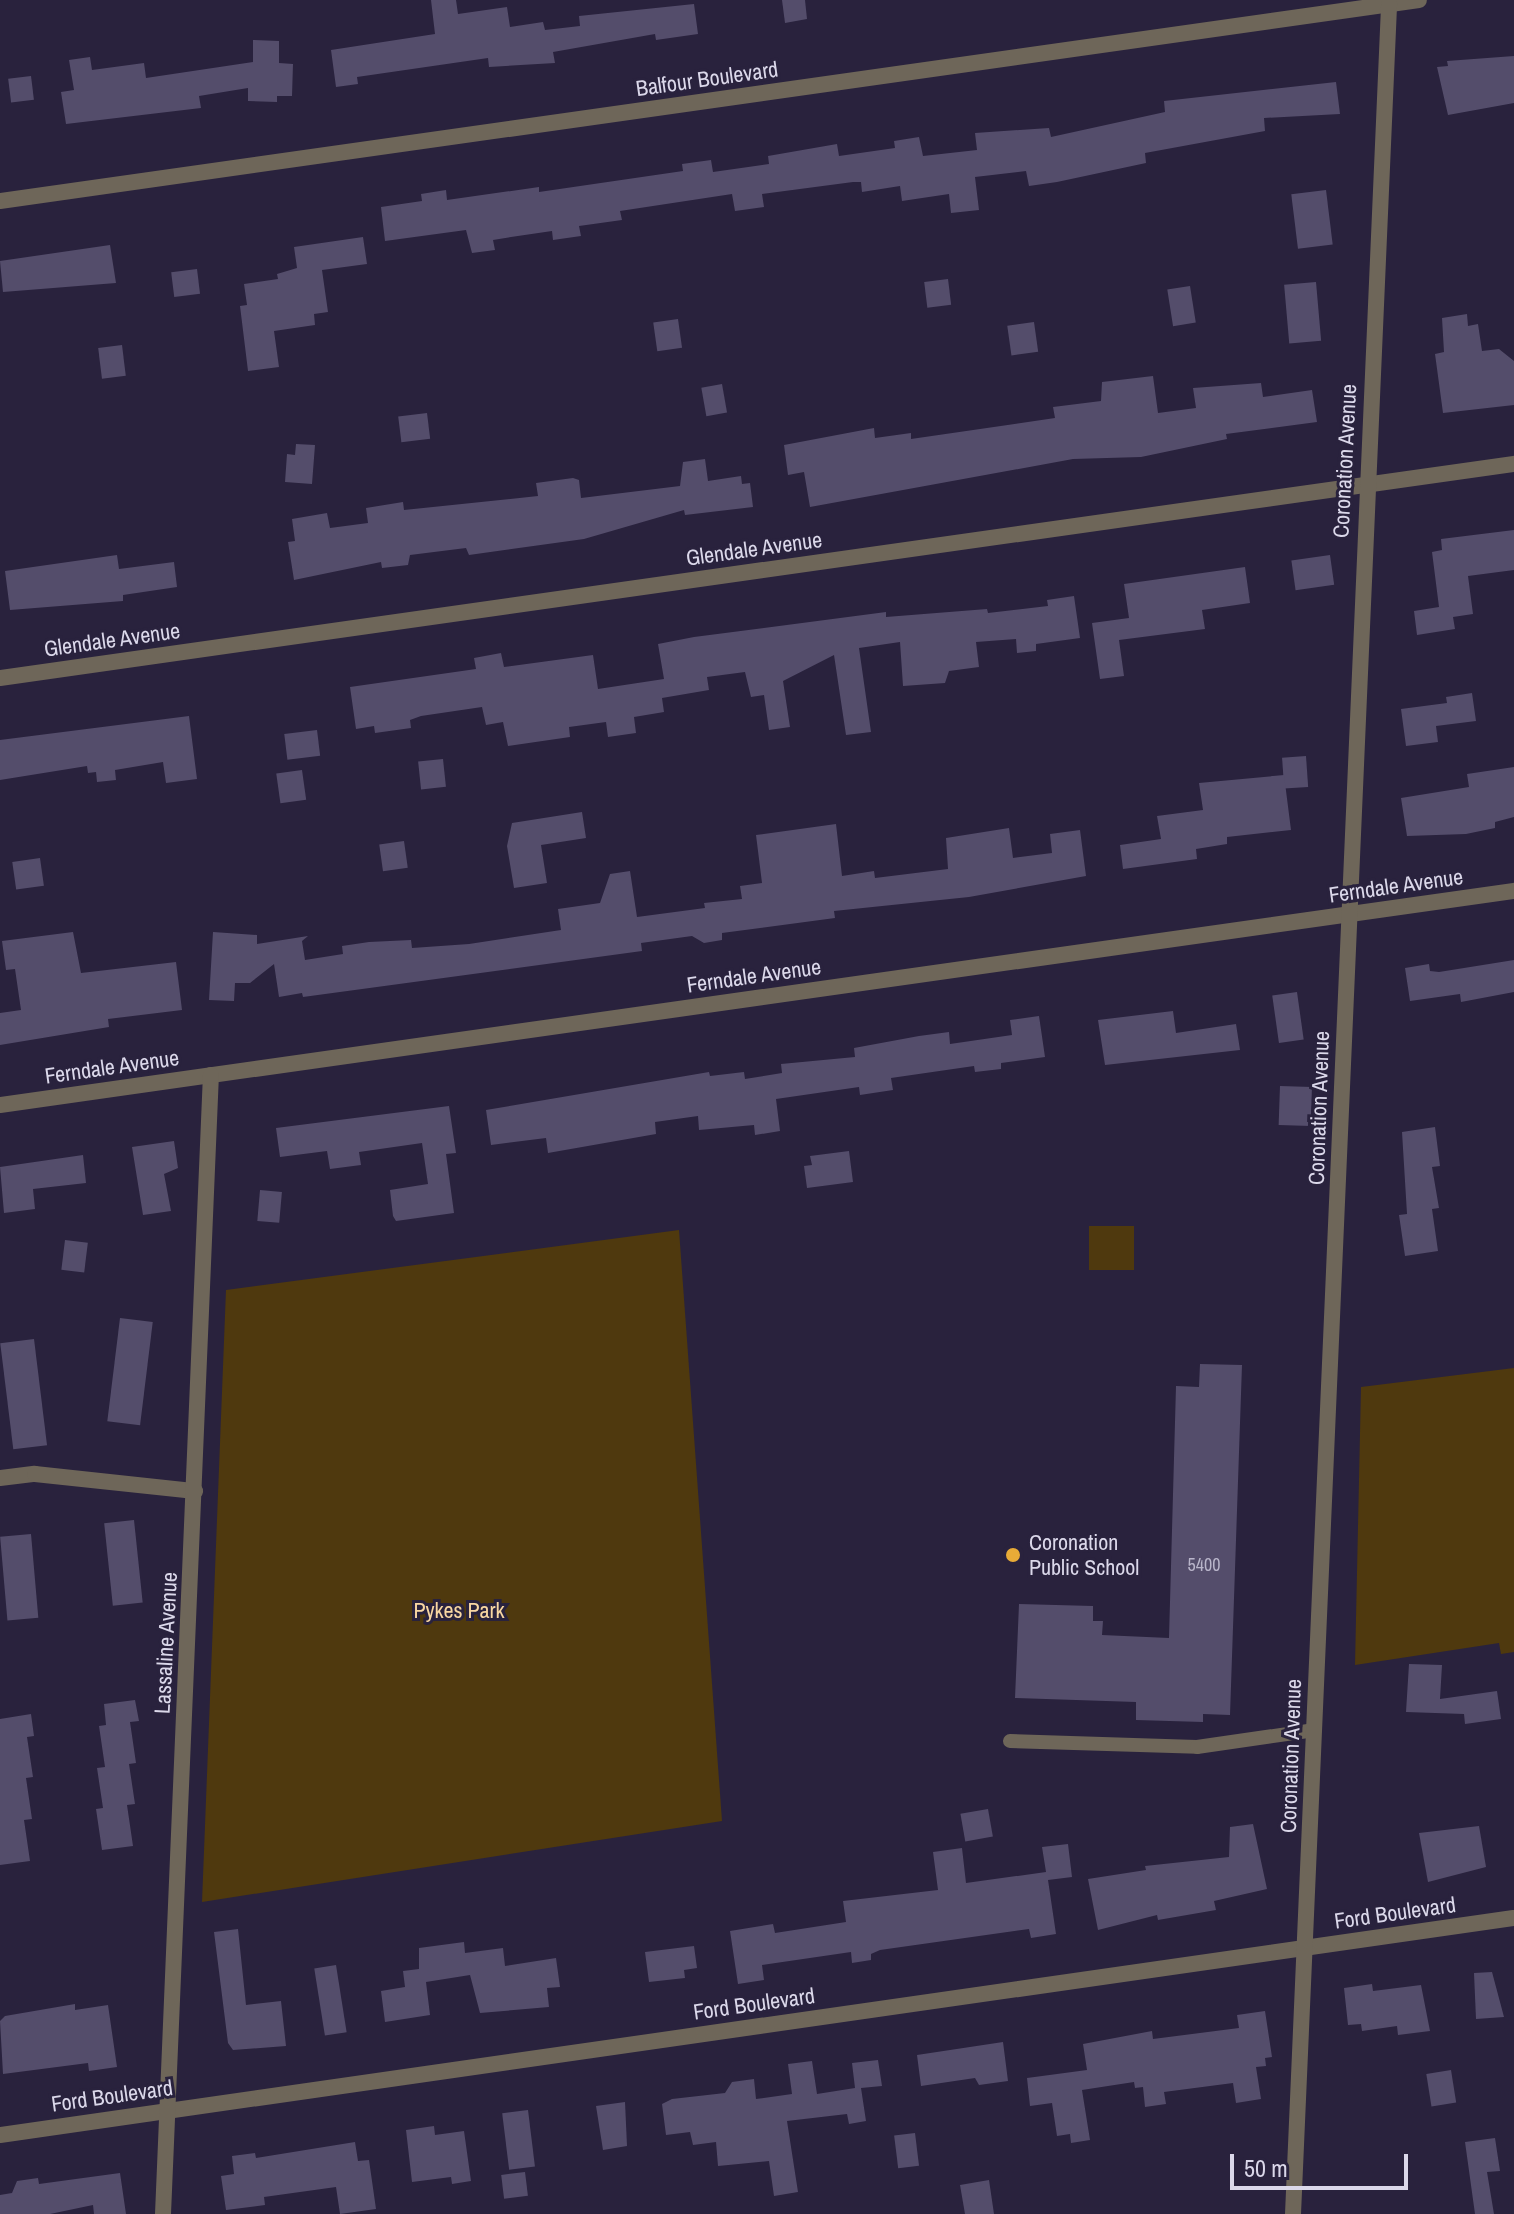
<!DOCTYPE html>
<style>
body{margin:0}
#map{position:relative;width:1514px;height:2214px;overflow:hidden;background:#29223d;font-family:"Archivo Narrow",sans-serif}
div>[style]{position:absolute}
.green>*{inset:0;background:#4f390e;transform-origin:0 0}
.building>*{inset:0;background:#544d6b;transform-origin:0 0}
.lane>*{height:14px;margin:-7px;padding:0 7px;transform-origin:7px;border-radius:7px;background:#6e6659}
.street>*{height:16px;margin:-8px;padding:0 8px;transform-origin:8px;border-radius:8px;background:#6e6659}
.dots>*{width:22px;height:22px;translate:-50% -50%;box-sizing:border-box;border:4px solid #29223d;border-radius:50%}
span{translate:-50% -50%;white-space:nowrap;text-align:center;line-height:1.15;-webkit-text-stroke:6px #29223d;paint-order:stroke}
.number-label{font-size:18px;color:#b9b5ca}
.number-label span{-webkit-text-stroke-width:0}
.street-label{font-size:22px;color:#dbd8ea}
.poi-label{font-size:22px;color:#dbd8ea}
.left{translate:0 -50%;text-align:left}
.park-label{font-size:22px;color:#f9d7a2}
.scale{position:absolute;left:1230px;top:2154px;width:178px;height:36px;box-sizing:border-box;border:4px solid #dbd8ea;border-top:0;padding-left:10px;font-size:24px;line-height:28px;white-space:nowrap;color:#dbd8ea;-webkit-text-stroke:6px #29223d;paint-order:stroke}
</style>
<div id="map">
<div class="green">
<i style="left:1089px;top:1226px;width:45px;height:44px"></i>
<i style="clip-path:polygon(679px 1230px,722px 1821px,202px 1902px,226px 1290px)"></i>
<i style="clip-path:polygon(1514px 1368px,1514px 1652px,1501px 1654px,1499px 1643px,1355px 1665px,1361px 1387px)"></i>
</div>
<div class="building">
<i style="clip-path:polygon(431px 0,456px 0,458px 14px,507px 7px,510px 27px,543px 22px,545px 30px,580px 26px,579px 16px,694px 4px,698px 34px,656px 40px,655px 34px,553px 52px,555px 63px,489px 67px,488px 58px,357px 77px,358px 84px,336px 87px,331px 50px,435px 34px)"></i>
<i style="clip-path:polygon(782px 0,805px 0,807px 19px,785px 23px)"></i>
<i style="clip-path:polygon(253px 40px,279px 41px,279px 63px,293px 64px,292px 96px,277px 96px,277px 102px,248px 101px,248px 88px,199px 96px,201px 108px,66px 124px,61px 92px,74px 90px,69px 60px,90px 57px,92px 70px,144px 63px,146px 78px,253px 62px)"></i>
<i style="clip-path:polygon(1514px 56px,1514px 103px,1448px 115px,1437px 67px,1448px 66px,1447px 61px)"></i>
<i style="left:31px;top:76px;width:24px;height:23px;rotate:83deg"></i>
<i style="clip-path:polygon(1336px 82px,1340px 114px,1264px 118px,1265px 131px,1145px 153px,1146px 163px,1057px 182px,1029px 186px,1026px 171px,975px 177px,979px 210px,951px 213px,949px 194px,902px 201px,900px 186px,862px 192px,861px 182px,853px 182px,762px 194px,764px 207px,735px 211px,732px 194px,620px 211px,622px 220px,579px 226px,581px 236px,553px 240px,552px 231px,511px 237px,493px 240px,495px 250px,472px 253px,466px 230px,385px 241px,381px 207px,422px 201px,421px 194px,446px 190px,447px 200px,539px 187px,539px 192px,683px 171px,682px 164px,711px 160px,713px 172px,769px 164px,768px 156px,837px 144px,839px 156px,895px 148px,894px 141px,919px 137px,923px 156px,977px 150px,975px 133px,1049px 128px,1051px 137px,1165px 112px,1164px 101px)"></i>
<i style="left:1326px;top:190px;width:55px;height:35px;rotate:83deg"></i>
<i style="clip-path:polygon(363px 237px,367px 264px,322px 270px,328px 312px,314px 314px,315px 325px,274px 331px,279px 367px,248px 371px,240px 306px,247px 305px,244px 284px,278px 279px,277px 274px,297px 268px,294px 247px)"></i>
<i style="clip-path:polygon(110px 245px,116px 283px,3px 292px,0 261px)"></i>
<i style="left:197px;top:269px;width:25px;height:26px;rotate:83deg"></i>
<i style="left:948px;top:279px;width:26px;height:24px;rotate:83deg"></i>
<i style="left:1316px;top:282px;width:59px;height:32px;rotate:85deg"></i>
<i style="left:1190px;top:286px;width:37px;height:23px;rotate:81deg"></i>
<i style="clip-path:polygon(1467px 314px,1468px 326px,1478px 324px,1482px 351px,1499px 349px,1514px 361px,1514px 405px,1443px 413px,1435px 354px,1444px 352px,1442px 318px)"></i>
<i style="left:678px;top:319px;width:29px;height:25px;rotate:82deg"></i>
<i style="left:1034px;top:322px;width:30px;height:27px;rotate:82deg"></i>
<i style="left:122px;top:345px;width:31px;height:24px;rotate:83deg"></i>
<i style="clip-path:polygon(1153px 376px,1158px 413px,1196px 408px,1193px 388px,1261px 383px,1263px 397px,1312px 390px,1317px 422px,1226px 434px,1227px 439px,1141px 457px,1073px 459px,810px 507px,804px 472px,788px 475px,784px 445px,874px 428px,875px 438px,911px 433px,911px 439px,1055px 418px,1053px 407px,1101px 401px,1102px 382px)"></i>
<i style="left:722px;top:384px;width:29px;height:21px;rotate:80deg"></i>
<i style="left:427px;top:413px;width:26px;height:29px;rotate:83deg"></i>
<i style="clip-path:polygon(296px 444px,315px 445px,312px 484px,285px 482px,287px 454px,295px 455px)"></i>
<i style="clip-path:polygon(705px 459px,708px 481px,741px 476px,742px 484px,750px 483px,753px 507px,685px 515px,684px 510px,584px 539px,469px 555px,466px 548px,410px 555px,408px 565px,382px 568px,381px 562px,294px 580px,288px 542px,295px 541px,292px 519px,327px 513px,330px 528px,368px 523px,366px 508px,403px 502px,404px 510px,538px 496px,536px 483px,573px 478px,579px 480px,581px 498px,680px 486px,683px 462px)"></i>
<i style="clip-path:polygon(1514px 530px,1514px 570px,1468px 576px,1473px 614px,1453px 617px,1455px 629px,1417px 635px,1414px 611px,1439px 607px,1432px 552px,1442px 550px,1441px 539px)"></i>
<i style="clip-path:polygon(117px 555px,119px 569px,174px 562px,177px 587px,123px 595px,123px 601px,10px 610px,5px 571px)"></i>
<i style="left:1330px;top:555px;width:30px;height:39px;rotate:82deg"></i>
<i style="clip-path:polygon(1245px 567px,1250px 603px,1202px 610px,1205px 629px,1119px 640px,1124px 676px,1100px 679px,1092px 623px,1129px 618px,1124px 584px)"></i>
<i style="clip-path:polygon(1074px 596px,1080px 638px,1036px 644px,1036px 651px,1017px 653px,1016px 639px,976px 642px,979px 667px,949px 671px,945px 683px,903px 686px,900px 642px,859px 648px,871px 732px,846px 735px,834px 655px,783px 681px,790px 727px,769px 730px,764px 695px,751px 697px,745px 672px,707px 677px,709px 690px,662px 698px,664px 712px,634px 717px,636px 733px,608px 737px,606px 722px,569px 727px,570px 737px,508px 746px,503px 722px,486px 725px,482px 707px,421px 716px,410px 720px,411px 728px,375px 733px,374px 726px,356px 729px,350px 687px,476px 669px,474px 658px,501px 653px,504px 667px,593px 655px,598px 689px,664px 679px,658px 644px,694px 637px,886px 612px,886px 617px,987px 609px,988px 613px,1048px 606px,1047px 600px)"></i>
<i style="clip-path:polygon(1472px 693px,1476px 721px,1436px 726px,1438px 742px,1406px 746px,1401px 709px,1447px 703px,1446px 697px)"></i>
<i style="clip-path:polygon(189px 716px,197px 779px,166px 783px,163px 762px,115px 770px,116px 780px,97px 782px,96px 772px,88px 773px,87px 766px,0 780px,0 740px)"></i>
<i style="left:317px;top:730px;width:26px;height:33px;rotate:83deg"></i>
<i style="left:1306px;top:756px;width:31px;height:24px;rotate:86deg"></i>
<i style="left:443px;top:759px;width:28px;height:25px;rotate:84deg"></i>
<i style="clip-path:polygon(1514px 767px,1514px 817px,1495px 822px,1495px 828px,1466px 834px,1407px 836px,1401px 798px,1469px 787px,1467px 774px)"></i>
<i style="left:302px;top:770px;width:30px;height:26px;rotate:82deg"></i>
<i style="clip-path:polygon(1284px 775px,1291px 830px,1227px 837px,1227px 844px,1196px 849px,1197px 859px,1123px 869px,1120px 845px,1161px 839px,1157px 816px,1203px 810px,1199px 783px)"></i>
<i style="clip-path:polygon(582px 812px,586px 838px,541px 845px,547px 883px,514px 888px,507px 846px,512px 823px)"></i>
<i style="clip-path:polygon(836px 824px,842px 876px,874px 871px,875px 878px,948px 869px,946px 838px,1009px 828px,1013px 858px,1052px 853px,1050px 834px,1080px 830px,1086px 876px,969px 897px,834px 911px,835px 918px,722px 933px,722px 940px,704px 943px,692px 936px,641px 943px,642px 951px,303px 997px,302px 993px,279px 997px,274px 964px,250px 983px,235px 983px,234px 1001px,209px 1000px,213px 932px,257px 935px,257px 944px,308px 936px,302px 941px,305px 960px,343px 954px,342px 946px,369px 942px,411px 940px,412px 948px,469px 944px,561px 930px,558px 909px,600px 903px,610px 874px,630px 871px,637px 917px,705px 908px,704px 903px,742px 899px,740px 886px,762px 883px,756px 835px)"></i>
<i style="left:404px;top:841px;width:27px;height:25px;rotate:82deg"></i>
<i style="left:40px;top:858px;width:28px;height:28px;rotate:82deg"></i>
<i style="clip-path:polygon(73px 932px,81px 973px,176px 962px,182px 1010px,108px 1019px,109px 1027px,0 1045px,0 1013px,21px 1010px,15px 969px,6px 970px,2px 941px)"></i>
<i style="clip-path:polygon(1514px 960px,1514px 992px,1461px 1002px,1460px 994px,1410px 1001px,1405px 968px,1429px 964px,1430px 971px,1439px 972px)"></i>
<i style="left:1297px;top:992px;width:48px;height:25px;rotate:82deg"></i>
<i style="clip-path:polygon(1173px 1011px,1176px 1033px,1236px 1024px,1240px 1050px,1105px 1065px,1098px 1020px)"></i>
<i style="clip-path:polygon(1039px 1016px,1045px 1057px,1001px 1063px,1001px 1069px,975px 1072px,974px 1066px,891px 1078px,893px 1090px,860px 1095px,859px 1087px,776px 1099px,780px 1131px,755px 1135px,754px 1125px,699px 1130px,698px 1116px,655px 1122px,656px 1134px,548px 1153px,546px 1138px,491px 1145px,486px 1110px,709px 1072px,710px 1076px,744px 1072px,745px 1079px,782px 1073px,781px 1064px,855px 1057px,854px 1048px,919px 1036px,949px 1032px,950px 1044px,1012px 1035px,1010px 1020px)"></i>
<i style="left:1280px;top:1086px;width:32px;height:39px;rotate:2deg"></i>
<i style="clip-path:polygon(449px 1106px,456px 1153px,446px 1154px,454px 1213px,396px 1221px,393px 1216px,390px 1190px,428px 1184px,422px 1143px,359px 1152px,361px 1165px,330px 1169px,327px 1151px,280px 1157px,276px 1128px)"></i>
<i style="clip-path:polygon(1435px 1127px,1440px 1166px,1432px 1167px,1439px 1208px,1432px 1209px,1438px 1251px,1405px 1256px,1399px 1215px,1407px 1214px,1402px 1132px)"></i>
<i style="clip-path:polygon(174px 1141px,178px 1168px,164px 1174px,171px 1211px,143px 1215px,132px 1147px)"></i>
<i style="clip-path:polygon(849px 1151px,853px 1182px,807px 1188px,804px 1166px,812px 1165px,810px 1156px)"></i>
<i style="clip-path:polygon(83px 1155px,86px 1183px,33px 1189px,35px 1209px,4px 1213px,0 1167px)"></i>
<i style="left:260px;top:1190px;width:22px;height:31px;rotate:5deg"></i>
<i style="left:65px;top:1240px;width:23px;height:30px;rotate:7deg"></i>
<i style="left:120px;top:1318px;width:33px;height:104px;rotate:7deg"></i>
<i style="left:34px;top:1339px;width:107px;height:34px;rotate:83deg"></i>
<i style="clip-path:polygon(1200px 1364px,1242px 1365px,1230px 1715px,1203px 1714px,1203px 1722px,1136px 1720px,1136px 1702px,1015px 1698px,1019px 1604px,1093px 1606px,1093px 1621px,1103px 1621px,1102px 1635px,1169px 1638px,1176px 1386px,1199px 1387px)"></i>
<i style="left:134px;top:1520px;width:83px;height:30px;rotate:84deg"></i>
<i style="left:31px;top:1534px;width:84px;height:31px;rotate:85deg"></i>
<i style="clip-path:polygon(1409px 1664px,1442px 1665px,1440px 1699px,1497px 1691px,1501px 1719px,1465px 1724px,1464px 1714px,1406px 1712px)"></i>
<i style="clip-path:polygon(135px 1700px,139px 1721px,130px 1722px,136px 1763px,129px 1764px,135px 1804px,127px 1805px,133px 1846px,102px 1850px,96px 1809px,103px 1808px,97px 1768px,105px 1767px,99px 1726px,106px 1725px,104px 1704px)"></i>
<i style="clip-path:polygon(31px 1714px,34px 1736px,27px 1737px,33px 1777px,26px 1778px,32px 1819px,24px 1820px,30px 1861px,0 1865px,0 1719px)"></i>
<i style="left:988px;top:1809px;width:28px;height:28px;rotate:80deg"></i>
<i style="clip-path:polygon(1253px 1824px,1267px 1889px,1214px 1901px,1216px 1910px,1158px 1920px,1157px 1915px,1098px 1930px,1088px 1879px,1146px 1870px,1145px 1866px,1229px 1857px,1230px 1827px)"></i>
<i style="clip-path:polygon(1479px 1826px,1486px 1867px,1428px 1882px,1419px 1833px)"></i>
<i style="clip-path:polygon(1068px 1844px,1072px 1877px,1048px 1880px,1056px 1934px,1031px 1938px,1029px 1929px,880px 1950px,871px 1954px,871px 1960px,852px 1963px,851px 1952px,762px 1965px,764px 1980px,738px 1984px,730px 1931px,773px 1924px,775px 1933px,846px 1922px,843px 1901px,938px 1890px,933px 1852px,962px 1848px,966px 1883px,1046px 1872px,1042px 1847px)"></i>
<i style="clip-path:polygon(238px 1929px,246px 2005px,281px 2001px,286px 2046px,233px 2050px,228px 2043px,214px 1932px)"></i>
<i style="clip-path:polygon(464px 1942px,465px 1953px,503px 1948px,505px 1966px,556px 1958px,560px 1987px,547px 1988px,549px 2007px,480px 2013px,470px 1975px,426px 1982px,430px 2015px,385px 2022px,381px 1991px,405px 1987px,403px 1971px,419px 1969px,419px 1948px)"></i>
<i style="clip-path:polygon(694px 1946px,697px 1968px,684px 1970px,685px 1978px,649px 1982px,645px 1952px)"></i>
<i style="left:336px;top:1965px;width:68px;height:22px;rotate:81deg"></i>
<i style="clip-path:polygon(1492px 1972px,1504px 2017px,1476px 2019px,1474px 1973px)"></i>
<i style="clip-path:polygon(1372px 1984px,1373px 1991px,1421px 1985px,1430px 2031px,1398px 2035px,1397px 2026px,1362px 2031px,1361px 2024px,1348px 2025px,1344px 1988px)"></i>
<i style="clip-path:polygon(75px 2004px,75px 2010px,108px 2005px,117px 2067px,89px 2071px,88px 2063px,3px 2074px,0 2021px,5px 2016px)"></i>
<i style="clip-path:polygon(1265px 2011px,1272px 2057px,1265px 2058px,1266px 2066px,1256px 2067px,1261px 2099px,1236px 2103px,1233px 2083px,1164px 2092px,1166px 2104px,1145px 2107px,1143px 2087px,1135px 2088px,1134px 2082px,1082px 2090px,1090px 2140px,1071px 2143px,1070px 2134px,1057px 2136px,1052px 2103px,1030px 2106px,1027px 2078px,1087px 2070px,1083px 2044px,1152px 2031px,1153px 2039px,1239px 2028px,1237px 2015px)"></i>
<i style="clip-path:polygon(1003px 2042px,1008px 2081px,979px 2085px,975px 2078px,921px 2086px,917px 2055px)"></i>
<i style="clip-path:polygon(878px 2060px,882px 2086px,861px 2088px,866px 2121px,849px 2124px,847px 2114px,787px 2121px,798px 2192px,774px 2196px,769px 2161px,718px 2166px,716px 2142px,693px 2145px,690px 2132px,666px 2135px,662px 2104px,672px 2099px,725px 2093px,732px 2082px,754px 2079px,756px 2099px,792px 2094px,788px 2064px,812px 2061px,817px 2094px,855px 2088px,852px 2063px)"></i>
<i style="left:1451px;top:2070px;width:33px;height:25px;rotate:81deg"></i>
<i style="clip-path:polygon(625px 2102px,627px 2146px,603px 2150px,596px 2106px)"></i>
<i style="left:528px;top:2110px;width:57px;height:26px;rotate:83deg"></i>
<i style="clip-path:polygon(434px 2126px,435px 2135px,464px 2131px,471px 2181px,452px 2184px,451px 2177px,412px 2182px,406px 2130px)"></i>
<i style="left:915px;top:2133px;width:33px;height:21px;rotate:83deg"></i>
<i style="clip-path:polygon(1495px 2138px,1500px 2171px,1487px 2172px,1494px 2214px,1475px 2214px,1465px 2142px)"></i>
<i style="clip-path:polygon(355px 2142px,358px 2161px,369px 2160px,376px 2209px,340px 2214px,336px 2187px,264px 2197px,265px 2205px,226px 2210px,221px 2176px,234px 2174px,232px 2156px,255px 2153px,256px 2158px)"></i>
<i style="left:525px;top:2172px;width:24px;height:24px;rotate:83deg"></i>
<i style="clip-path:polygon(120px 2173px,126px 2214px,94px 2214px,93px 2205px,50px 2214px,0 2214px,0 2195px,12px 2193px,17px 2181px,38px 2178px,39px 2184px)"></i>
<i style="clip-path:polygon(989px 2180px,994px 2214px,965px 2214px,960px 2185px)"></i>
</div>
<div class="lane">
<i style="left:1010px;top:1741px;width:187px;rotate:1.8deg"></i>
<i style="left:1197px;top:1747px;width:119px;rotate:-8.2deg"></i>
</div>
<div class="street">
<i style="left:0;top:201px;width:1433px;rotate:-8.06deg"></i>
<i style="left:0;top:678px;width:1529px;rotate:-8.05deg"></i>
<i style="left:0;top:1105px;width:1529px;rotate:-8.05deg"></i>
<i style="left:0;top:1478px;width:35px;rotate:-7deg"></i>
<i style="left:35px;top:1474px;width:161px;rotate:6.1deg"></i>
<i style="left:0;top:2135px;width:1529px;rotate:-8.16deg"></i>
<i style="left:163px;top:2214px;width:1140px;rotate:-87.59deg"></i>
<i style="left:1293px;top:2214px;width:2212px;rotate:-87.51deg"></i>
</div>
<div class="dots">
<i style="left:1013px;top:1555px;background:#e8ab37"></i>
</div>
<div class="number-label">
<span style="left:1204px;top:1565px">5400</span>
</div>
<div class="street-label">
<span style="left:707px;top:79px;rotate:-8deg">Balfour Boulevard</span>
<span style="left:1345px;top:461px;rotate:-87deg">Coronation Avenue</span>
<span style="left:754px;top:549px;rotate:-8deg">Glendale Avenue</span>
<span style="left:112px;top:640px;rotate:-8deg">Glendale Avenue</span>
<span style="left:1396px;top:886px;rotate:-8deg">Ferndale Avenue</span>
<span style="left:754px;top:976px;rotate:-8deg">Ferndale Avenue</span>
<span style="left:112px;top:1067px;rotate:-8deg">Ferndale Avenue</span>
<span style="left:1319px;top:1108px;rotate:-88deg">Coronation Avenue</span>
<span style="left:166px;top:1643px;rotate:-87deg">Lassaline Avenue</span>
<span style="left:1291px;top:1756px;rotate:-88deg">Coronation Avenue</span>
<span style="left:1395px;top:1913px;rotate:-8deg">Ford Boulevard</span>
<span style="left:754px;top:2004px;rotate:-8deg">Ford Boulevard</span>
<span style="left:112px;top:2096px;rotate:-8deg">Ford Boulevard</span>
</div>
<div class="poi-label">
<span class="left" style="left:1029px;top:1555px">Coronation<br>Public School</span>
</div>
<div class="park-label">
<span style="left:459px;top:1611px">Pykes Park</span>
</div>
<div class="scale">50 m</div>
</div>
